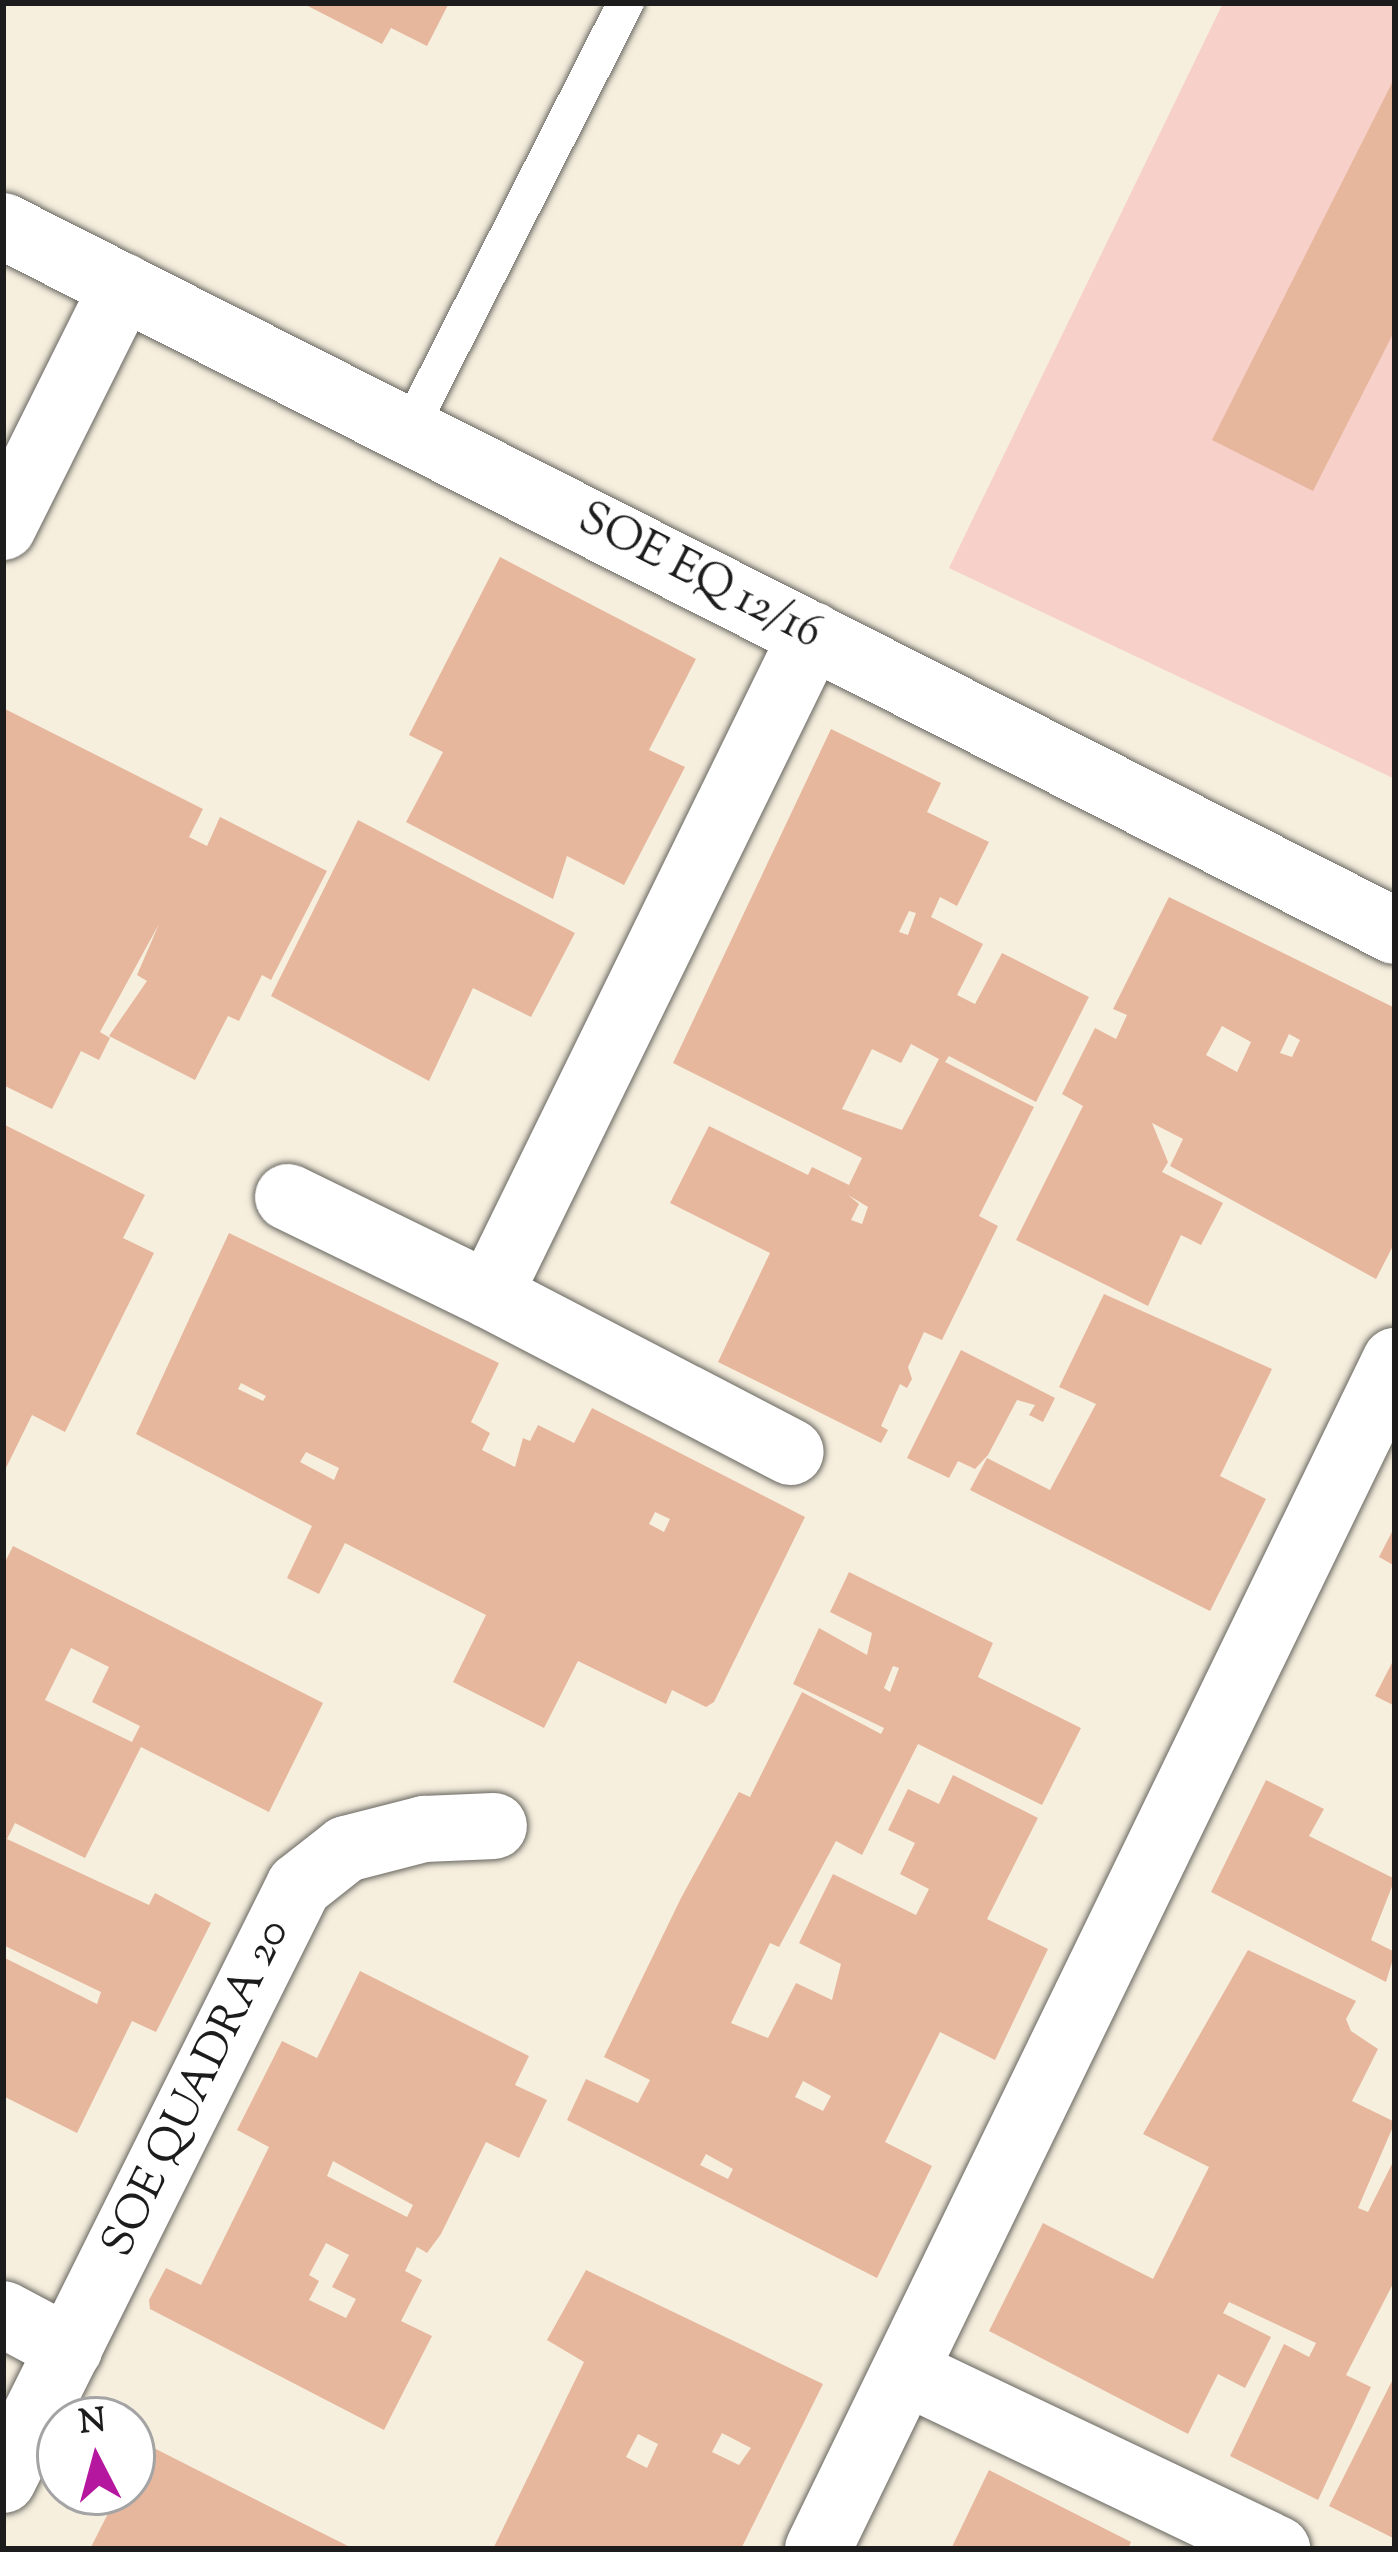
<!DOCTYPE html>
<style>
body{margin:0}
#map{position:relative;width:1398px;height:2552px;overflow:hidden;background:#f6efde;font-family:"Sorts Mill Goudy",serif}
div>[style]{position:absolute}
.built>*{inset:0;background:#f7d0ca}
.building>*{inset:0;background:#e6b79d}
.roads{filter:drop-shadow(0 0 3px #686660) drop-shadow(0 0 3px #686660)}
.lane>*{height:36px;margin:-18px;padding:0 18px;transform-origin:18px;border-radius:18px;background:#fff}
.street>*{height:66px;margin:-33px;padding:0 33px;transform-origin:33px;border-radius:33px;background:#fff}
.secondary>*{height:66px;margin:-33px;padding:0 33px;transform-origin:33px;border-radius:33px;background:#fff}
span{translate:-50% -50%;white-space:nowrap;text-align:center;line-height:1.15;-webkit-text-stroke:12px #fff;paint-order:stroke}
.street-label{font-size:45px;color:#1c1c1c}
.frame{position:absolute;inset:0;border:6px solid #1c1c1c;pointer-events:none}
.north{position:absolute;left:36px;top:2396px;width:120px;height:120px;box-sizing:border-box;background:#fff;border:3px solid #a4a4a4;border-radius:50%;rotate:354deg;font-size:33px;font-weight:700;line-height:48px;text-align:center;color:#1c1c1c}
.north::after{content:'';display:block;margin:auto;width:42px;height:54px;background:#b5179e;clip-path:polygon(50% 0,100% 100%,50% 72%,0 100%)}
</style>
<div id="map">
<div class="built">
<i style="clip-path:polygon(1223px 3px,1395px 3px,1395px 779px,949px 568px)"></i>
</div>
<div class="building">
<i style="clip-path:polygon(302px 3px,449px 3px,427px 46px,391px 28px,382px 44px)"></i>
<i style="clip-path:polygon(1395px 77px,1395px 330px,1313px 491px,1212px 440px)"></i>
<i style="clip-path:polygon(500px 557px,696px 659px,649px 750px,685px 767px,624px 885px,567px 856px,553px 899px,406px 822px,443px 752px,409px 735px)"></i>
<i style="clip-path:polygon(3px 708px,203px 809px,189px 837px,207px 846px,220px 817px,327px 871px,271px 980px,262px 975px,239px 1021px,228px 1016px,195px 1080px,109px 1036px,147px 981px,137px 975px,159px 924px,100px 1032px,110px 1038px,99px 1060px,81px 1051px,52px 1109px,3px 1085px)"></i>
<i style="clip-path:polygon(evenodd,831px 729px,941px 783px,927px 812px,989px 842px,957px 906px,940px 897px,931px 917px,983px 944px,957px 995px,975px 1004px,1002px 953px,1089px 997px,1036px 1102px,949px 1056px,945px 1062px,1034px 1107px,979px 1216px,998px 1226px,942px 1340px,924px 1332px,908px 1367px,912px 1379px,907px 1388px,900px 1384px,881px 1426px,888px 1430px,881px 1443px,718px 1362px,770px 1253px,670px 1203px,709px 1126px,808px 1175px,812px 1167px,849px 1185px,862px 1158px,673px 1063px,831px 729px,909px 911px,916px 913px,908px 935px,899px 932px,909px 911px,831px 729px,911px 1044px,939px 1059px,902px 1130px,842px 1109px,872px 1049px,901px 1063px,911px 1044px,831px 729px,848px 1195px,868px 1207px,862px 1224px,851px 1220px,859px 1204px,848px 1195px)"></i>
<i style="clip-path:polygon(358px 820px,575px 933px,531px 1017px,473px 988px,429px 1081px,271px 996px)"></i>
<i style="clip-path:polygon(evenodd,1169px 897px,1395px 1008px,1395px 1242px,1376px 1279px,1170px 1166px,1183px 1139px,1152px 1123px,1168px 1162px,1162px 1172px,1223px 1203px,1201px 1245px,1181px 1235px,1148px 1306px,1016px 1240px,1083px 1106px,1062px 1094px,1095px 1028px,1116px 1039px,1127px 1015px,1113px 1009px,1169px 897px,1222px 1026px,1251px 1042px,1237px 1072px,1206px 1055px,1222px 1026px,1169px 897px,1289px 1034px,1300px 1040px,1292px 1057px,1280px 1053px,1289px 1034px)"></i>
<i style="clip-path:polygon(3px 1124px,145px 1195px,123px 1238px,154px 1253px,65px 1432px,32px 1415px,3px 1474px)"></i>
<i style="clip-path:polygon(evenodd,229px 1233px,499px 1363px,471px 1422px,490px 1433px,482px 1450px,515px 1467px,523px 1438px,530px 1441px,538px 1425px,574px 1443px,592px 1408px,805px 1517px,714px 1702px,706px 1707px,672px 1690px,666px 1704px,578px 1661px,544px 1728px,453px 1682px,486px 1615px,345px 1543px,319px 1594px,287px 1578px,312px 1526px,136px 1434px,229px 1233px,241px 1383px,266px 1396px,263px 1401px,238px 1389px,241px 1383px,229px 1233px,306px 1452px,339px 1468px,334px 1480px,300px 1462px,306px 1452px,229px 1233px,655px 1512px,670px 1519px,664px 1532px,649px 1524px,655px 1512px)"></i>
<i style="clip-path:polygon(1104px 1294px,1272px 1369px,1220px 1476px,1266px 1499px,1210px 1611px,970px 1490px,987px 1458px,1050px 1490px,1096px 1404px,1059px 1387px)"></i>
<i style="clip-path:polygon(961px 1350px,1055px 1398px,1043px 1422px,1029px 1415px,1035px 1405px,1017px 1400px,988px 1455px,975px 1469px,958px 1461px,949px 1478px,907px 1458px)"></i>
<i style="clip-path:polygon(1395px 1526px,1395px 1566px,1379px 1557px)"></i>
<i style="clip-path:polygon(evenodd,13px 1546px,323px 1703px,269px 1812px,141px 1747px,85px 1858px,15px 1823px,7px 1839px,149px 1905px,155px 1893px,211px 1923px,156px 2032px,132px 2021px,77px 2133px,3px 2096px,3px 1957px,97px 2004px,101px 1992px,3px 1945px,3px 1566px,13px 1546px,71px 1648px,109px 1667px,92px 1702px,140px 1726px,132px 1742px,45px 1700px,71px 1648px)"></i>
<i style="clip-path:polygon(evenodd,849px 1572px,993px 1643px,978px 1677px,1081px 1728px,1042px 1805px,918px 1744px,862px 1855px,836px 1841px,779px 1947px,770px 1943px,731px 2023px,768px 2038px,796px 1983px,832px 2000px,841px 1964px,799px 1943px,833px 1874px,916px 1915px,929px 1889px,900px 1874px,915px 1843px,888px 1830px,908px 1789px,939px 1804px,953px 1775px,1038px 1818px,987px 1919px,1048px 1949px,995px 2060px,940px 2032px,885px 2142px,932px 2166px,877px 2278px,567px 2120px,586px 2079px,638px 2103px,650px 2080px,604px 2057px,681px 1898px,739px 1792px,750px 1797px,802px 1692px,881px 1734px,884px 1728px,793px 1684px,819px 1628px,867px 1655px,872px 1633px,830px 1612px,849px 1572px,893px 1666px,899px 1668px,890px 1692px,884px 1688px,893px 1666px,849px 1572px,803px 2081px,831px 2096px,823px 2111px,795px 2097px,803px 2081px,849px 1572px,706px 2154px,733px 2169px,728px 2179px,700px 2165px,706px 2154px)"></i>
<i style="clip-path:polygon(1395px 1657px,1395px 1706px,1375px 1696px)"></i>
<i style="clip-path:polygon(1266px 1780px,1324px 1809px,1309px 1836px,1395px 1879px,1371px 1940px,1395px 1952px,1386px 1982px,1211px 1892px)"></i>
<i style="clip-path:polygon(1248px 1950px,1356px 2001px,1346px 2019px,1351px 2031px,1378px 2049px,1352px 2101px,1395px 2122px,1358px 2208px,1368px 2212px,1395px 2158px,1395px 2280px,1346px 2375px,1371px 2387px,1318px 2500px,1230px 2456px,1284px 2344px,1309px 2357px,1316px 2343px,1229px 2302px,1223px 2313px,1271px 2337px,1245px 2388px,1218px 2374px,1188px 2434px,989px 2331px,1043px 2223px,1153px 2279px,1209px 2167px,1143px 2134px)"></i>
<i style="clip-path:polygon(evenodd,360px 1971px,529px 2056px,515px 2085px,547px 2100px,519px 2158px,486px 2142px,441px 2234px,427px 2253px,417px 2247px,405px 2271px,422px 2280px,401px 2321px,432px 2336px,384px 2430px,150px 2309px,149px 2300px,166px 2268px,201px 2285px,269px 2147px,237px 2130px,282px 2041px,317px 2058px,360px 1971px,333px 2161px,413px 2205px,407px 2217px,327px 2176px,333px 2161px,360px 1971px,326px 2243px,349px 2255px,332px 2287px,356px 2299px,346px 2318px,309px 2300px,319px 2281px,309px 2275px,326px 2243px)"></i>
<i style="clip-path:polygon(evenodd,586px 2270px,823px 2384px,741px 2549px,493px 2549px,584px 2362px,547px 2340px,586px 2270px,722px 2433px,751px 2448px,739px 2465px,712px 2452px,722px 2433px,586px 2270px,638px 2434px,658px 2444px,647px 2468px,626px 2457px,638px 2434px)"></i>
<i style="clip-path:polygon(1395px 2375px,1395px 2539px,1329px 2506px)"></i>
<i style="clip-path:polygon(144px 2443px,312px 2528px,354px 2549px,90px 2549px,119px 2492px,132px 2492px,132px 2466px)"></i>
<i style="clip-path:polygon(989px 2470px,1131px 2542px,1128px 2549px,951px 2549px)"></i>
</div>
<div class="roads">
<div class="lane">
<i style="left:409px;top:430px;width:479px;rotate:-63.1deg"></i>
</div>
<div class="street">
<i style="left:3px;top:527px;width:269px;rotate:-63.5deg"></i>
<i style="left:288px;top:1197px;width:224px;rotate:26deg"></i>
<i style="left:489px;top:1295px;width:735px;rotate:-63.92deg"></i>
<i style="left:489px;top:1295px;width:340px;rotate:27.5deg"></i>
<i style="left:3px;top:2314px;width:75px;rotate:27.9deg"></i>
<i style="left:910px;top:2374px;width:407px;rotate:25.5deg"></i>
<i style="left:3px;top:2480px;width:664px;rotate:-63.51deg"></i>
<i style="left:299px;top:1886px;width:60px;rotate:-38.2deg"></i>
<i style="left:346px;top:1849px;width:81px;rotate:-14.4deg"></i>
<i style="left:424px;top:1829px;width:70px;rotate:-2.5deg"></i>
<i style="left:818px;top:2549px;width:1321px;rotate:-64.09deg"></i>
</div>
<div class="secondary">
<i style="left:3px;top:226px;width:1560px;rotate:26.86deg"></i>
</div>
</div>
<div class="street-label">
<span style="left:699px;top:578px;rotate:27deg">SOE EQ 12/16</span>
<span style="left:198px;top:2089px;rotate:-64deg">SOE QUADRA 20</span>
</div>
<div class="frame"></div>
<div class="north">N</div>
</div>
